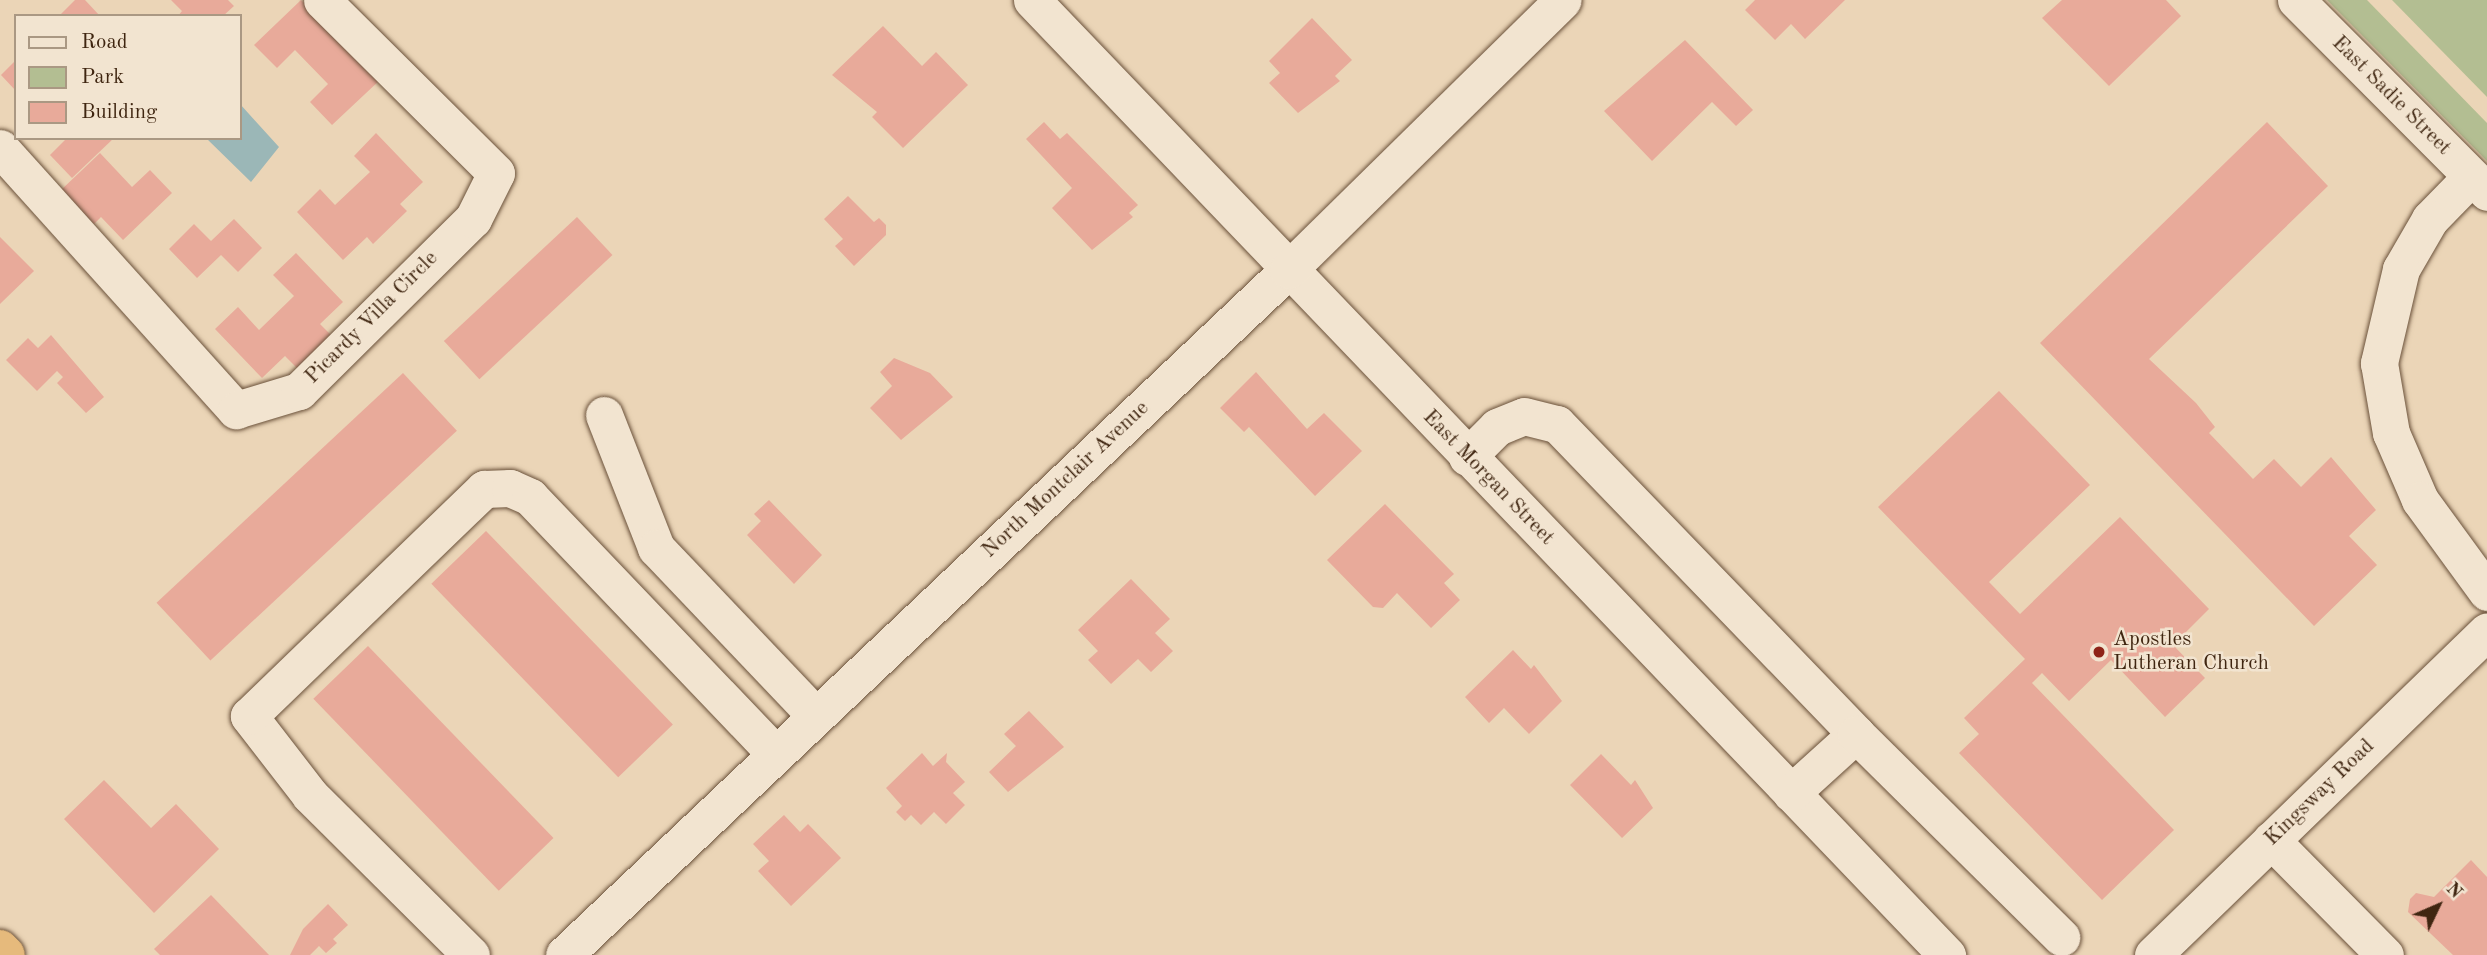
<!DOCTYPE html>
<style>
body{margin:0}
#map{position:relative;width:2487px;height:955px;overflow:hidden;background:#ebd5b7;font-family:"Old Standard TT",serif}
div>[style]{position:absolute}
.green>*{inset:0;background:#b3be92}
.water>*{inset:0;background:#9bb7b7}
.building>*{inset:0;background:#e8aa9a;transform-origin:0 0}
.roads{filter:drop-shadow(0 0 2px #6a513a) drop-shadow(0 0 2px #6a513a)}
.minor>*{height:37px;margin:-18.5px;padding:0 18.5px;transform-origin:18.5px;border-radius:18.5px;background:#f2e4d0}
.highway>*{height:38px;margin:-19px;padding:0 19px;transform-origin:19px;border-radius:19px;background:#e6ba7c}
.dots>*{width:19px;height:19px;translate:-50% -50%;box-sizing:border-box;border:4px solid #f2e4d0;border-radius:50%}
span{translate:-50% -50%;white-space:nowrap;text-align:center;line-height:1.15;-webkit-text-stroke:5px #f2e4d0;paint-order:stroke}
.street-label{font-size:21px;color:#3f2510}
.poi-label{font-size:21px;color:#3f2510}
.left{translate:0 -50%;text-align:left}
.legend{position:absolute;left:14px;top:14px;width:228px;height:126px;box-sizing:border-box;background:#f2e4d0;border:2px solid #aa9883;margin:0;padding:9px 12px;list-style:none;font-size:21px;color:#3f2510}
.legend li{display:flex;align-items:center;gap:14px;height:35px}
.legend b{width:35px;border:2px solid #aa9883}
.north{position:absolute;left:2403px;top:871px;width:70px;height:70px;-webkit-text-stroke:5px #f2e4d0;paint-order:stroke;rotate:46deg;font-size:19px;font-weight:700;line-height:28px;text-align:center;color:#3f2510}
.north::after{content:'';display:block;margin:auto;width:24px;height:32px;background:#3f2510;clip-path:polygon(50% 0,100% 100%,50% 72%,0 100%)}
</style>
<div id="map">
<div class="green">
<i style="clip-path:polygon(2327px 0,2367px 0,2487px 123px,2487px 161px)"></i>
<i style="clip-path:polygon(2392px 0,2487px 0,2487px 97px)"></i>
</div>
<div class="water">
<i style="clip-path:polygon(240px 104px,279px 147px,251px 182px,206px 138px,240px 138px)"></i>
</div>
<div class="building">
<i style="clip-path:polygon(75px 0,85px 0,100px 16px,59px 16px)"></i>
<i style="clip-path:polygon(171px 0,228px 0,234px 6px,223px 16px,178px 16px,182px 11px)"></i>
<i style="clip-path:polygon(301px 0,381px 79px,332px 125px,310px 102px,328px 84px,295px 50px,277px 68px,254px 45px)"></i>
<i style="clip-path:polygon(1755px 0,1845px 0,1805px 39px,1791px 24px,1775px 40px,1745px 10px)"></i>
<i style="clip-path:polygon(2062px 0,2166px 0,2181px 16px,2109px 86px,2042px 18px)"></i>
<i style="clip-path:polygon(1312px 18px,1352px 60px,1335px 76px,1340px 81px,1298px 113px,1269px 83px,1280px 73px,1269px 61px)"></i>
<i style="clip-path:polygon(883px 26px,922px 66px,936px 52px,968px 85px,903px 148px,872px 117px,877px 112px,832px 75px)"></i>
<i style="clip-path:polygon(1685px 40px,1753px 110px,1736px 126px,1712px 102px,1652px 161px,1604px 111px)"></i>
<i style="clip-path:polygon(16px 60px,16px 91px,1px 75px)"></i>
<i style="clip-path:polygon(1044px 122px,1060px 139px,1067px 133px,1138px 205px,1129px 213px,1133px 217px,1092px 250px,1052px 208px,1072px 188px,1026px 139px)"></i>
<i style="clip-path:polygon(2267px 122px,2328px 186px,2149px 359px,2196px 403px,2215px 427px,2209px 433px,2253px 479px,2274px 459px,2301px 487px,2331px 457px,2376px 510px,2349px 536px,2377px 565px,2314px 626px,2040px 343px)"></i>
<i style="clip-path:polygon(376px 133px,423px 182px,400px 204px,407px 211px,373px 244px,367px 237px,343px 260px,297px 212px,320px 189px,335px 205px,370px 172px,354px 156px)"></i>
<i style="clip-path:polygon(67px 138px,114px 138px,72px 178px,50px 155px)"></i>
<i style="clip-path:polygon(100px 153px,132px 187px,150px 170px,172px 193px,123px 240px,101px 217px,94px 224px,61px 190px)"></i>
<i style="clip-path:polygon(848px 196px,874px 222px,879px 218px,886px 225px,886px 235px,854px 266px,835px 246px,843px 239px,824px 219px)"></i>
<i style="left:577px;top:217px;width:52px;height:182px;rotate:47deg"></i>
<i style="clip-path:polygon(234px 219px,262px 248px,238px 272px,221px 255px,197px 278px,169px 249px,194px 224px,211px 241px)"></i>
<i style="clip-path:polygon(0 237px,34px 271px,0 304px)"></i>
<i style="clip-path:polygon(296px 253px,343px 302px,320px 324px,331px 335px,297px 368px,285px 356px,262px 378px,215px 329px,238px 307px,259px 330px,294px 296px,273px 275px)"></i>
<i style="clip-path:polygon(51px 335px,104px 397px,86px 413px,57px 383px,63px 377px,57px 371px,37px 391px,6px 360px,28px 338px,38px 348px)"></i>
<i style="clip-path:polygon(894px 358px,930px 373px,953px 397px,901px 440px,870px 408px,892px 386px,880px 372px)"></i>
<i style="clip-path:polygon(1256px 372px,1307px 429px,1324px 413px,1362px 451px,1315px 496px,1249px 427px,1244px 432px,1220px 408px)"></i>
<i style="left:403px;top:373px;width:79px;height:337px;rotate:47deg"></i>
<i style="clip-path:polygon(1999px 391px,2090px 485px,1989px 582px,2020px 614px,2120px 517px,2209px 609px,2173px 645px,2205px 678px,2165px 717px,2111px 660px,2069px 701px,2042px 673px,2032px 683px,2174px 830px,2102px 900px,1959px 753px,1979px 734px,1964px 718px,2025px 659px,1878px 507px)"></i>
<i style="clip-path:polygon(769px 500px,822px 555px,794px 584px,747px 535px,761px 521px,754px 514px)"></i>
<i style="clip-path:polygon(1385px 504px,1454px 574px,1444px 583px,1460px 600px,1431px 628px,1397px 593px,1383px 608px,1373px 607px,1327px 560px)"></i>
<i style="left:486px;top:531px;width:269px;height:76px;rotate:46deg"></i>
<i style="clip-path:polygon(1131px 579px,1170px 619px,1155px 633px,1173px 651px,1151px 672px,1138px 659px,1111px 684px,1088px 660px,1098px 651px,1078px 630px)"></i>
<i style="left:368px;top:646px;width:267px;height:76px;rotate:46deg"></i>
<i style="clip-path:polygon(1513px 650px,1531px 669px,1534px 665px,1562px 701px,1529px 734px,1504px 708px,1489px 723px,1465px 697px)"></i>
<i style="clip-path:polygon(1029px 711px,1064px 747px,1008px 792px,989px 772px,1016px 746px,1004px 734px)"></i>
<i style="clip-path:polygon(922px 753px,933px 766px,947px 753px,946px 762px,965px 782px,953px 793px,965px 805px,946px 824px,934px 812px,921px 825px,911px 815px,905px 821px,896px 812px,902px 806px,886px 788px)"></i>
<i style="clip-path:polygon(1601px 754px,1631px 785px,1635px 780px,1653px 808px,1622px 838px,1570px 785px)"></i>
<i style="clip-path:polygon(104px 780px,151px 828px,176px 804px,219px 849px,154px 913px,64px 819px)"></i>
<i style="clip-path:polygon(784px 815px,800px 832px,808px 824px,841px 858px,791px 906px,758px 871px,769px 861px,753px 844px)"></i>
<i style="clip-path:polygon(2471px 860px,2487px 877px,2487px 955px,2453px 955px,2408px 912px,2410px 899px,2416px 893px,2434px 897px)"></i>
<i style="clip-path:polygon(211px 895px,269px 955px,160px 955px,154px 949px)"></i>
<i style="clip-path:polygon(328px 904px,348px 925px,333px 939px,337px 943px,326px 953px,319px 946px,310px 955px,290px 955px,303px 929px)"></i>
</div>
<div class="roads">
<div class="minor">
<i style="left:1032px;top:0;width:1323px;rotate:46.23deg"></i>
<i style="left:2296px;top:0;width:271px;rotate:45.1deg"></i>
<i style="left:0;top:148px;width:353px;rotate:48deg"></i>
<i style="left:236px;top:410px;width:66px;rotate:-16.8deg"></i>
<i style="left:299px;top:391px;width:245px;rotate:-44.7deg"></i>
<i style="left:473px;top:219px;width:51px;rotate:-63.4deg"></i>
<i style="left:496px;top:173px;width:245px;rotate:-135.2deg"></i>
<i style="left:2471px;top:177px;width:59px;rotate:134.3deg"></i>
<i style="left:2430px;top:219px;width:58px;rotate:120.1deg"></i>
<i style="left:2401px;top:269px;width:97px;rotate:103.2deg"></i>
<i style="left:2379px;top:363px;width:71px;rotate:80.3deg"></i>
<i style="left:2391px;top:433px;width:73px;rotate:66.6deg"></i>
<i style="left:2420px;top:500px;width:114px;rotate:53.9deg"></i>
<i style="left:604px;top:415px;width:143px;rotate:68.6deg"></i>
<i style="left:656px;top:548px;width:232px;rotate:46.4deg"></i>
<i style="left:1467px;top:457px;width:42px;rotate:-45deg"></i>
<i style="left:1497px;top:427px;width:29px;rotate:-22deg"></i>
<i style="left:1524px;top:416px;width:34px;rotate:14deg"></i>
<i style="left:1557px;top:424px;width:431px;rotate:46deg"></i>
<i style="left:1791px;top:793px;width:88px;rotate:-42.2deg"></i>
<i style="left:1856px;top:734px;width:289px;rotate:44.7deg"></i>
<i style="left:2271px;top:840px;width:162px;rotate:45.3deg"></i>
<i style="left:471px;top:955px;width:227px;rotate:-135.2deg"></i>
<i style="left:310px;top:795px;width:100px;rotate:-127.7deg"></i>
<i style="left:249px;top:716px;width:327px;rotate:-44deg"></i>
<i style="left:484px;top:489px;width:26px;rotate:-2deg"></i>
<i style="left:510px;top:488px;width:22px;rotate:24deg"></i>
<i style="left:530px;top:497px;width:356px;rotate:46.3deg"></i>
<i style="left:564px;top:955px;width:997px;rotate:-43.41deg"></i>
<i style="left:1288px;top:270px;width:385px;rotate:-44.5deg"></i>
<i style="left:2153px;top:955px;width:465px;rotate:-44.1deg"></i>
</div>
<div class="highway">
<i style="left:0;top:949px;width:8px;rotate:45deg"></i>
</div>
</div>
<div class="dots">
<i style="left:2099px;top:652px;background:#8f2418"></i>
</div>
<div class="street-label">
<span style="left:2391px;top:96px;rotate:45deg">East Sadie Street</span>
<span style="left:372px;top:318px;rotate:-45deg">Picardy Villa Circle</span>
<span style="left:1488px;top:478px;rotate:46deg">East Morgan Street</span>
<span style="left:1066px;top:480px;rotate:-43deg">North Montclair Avenue</span>
<span style="left:2320px;top:793px;rotate:-44deg">Kingsway Road</span>
</div>
<div class="poi-label">
<span class="left" style="left:2113px;top:652px">Apostles<br>Lutheran Church</span>
</div>
<ul class="legend">
<li><b style="height:9px;background:#f2e4d0"></b>Road</li>
<li><b style="height:19px;background:#b3be92"></b>Park</li>
<li><b style="height:19px;background:#e8aa9a"></b>Building</li>
</ul>
<div class="north">N</div>
</div>
